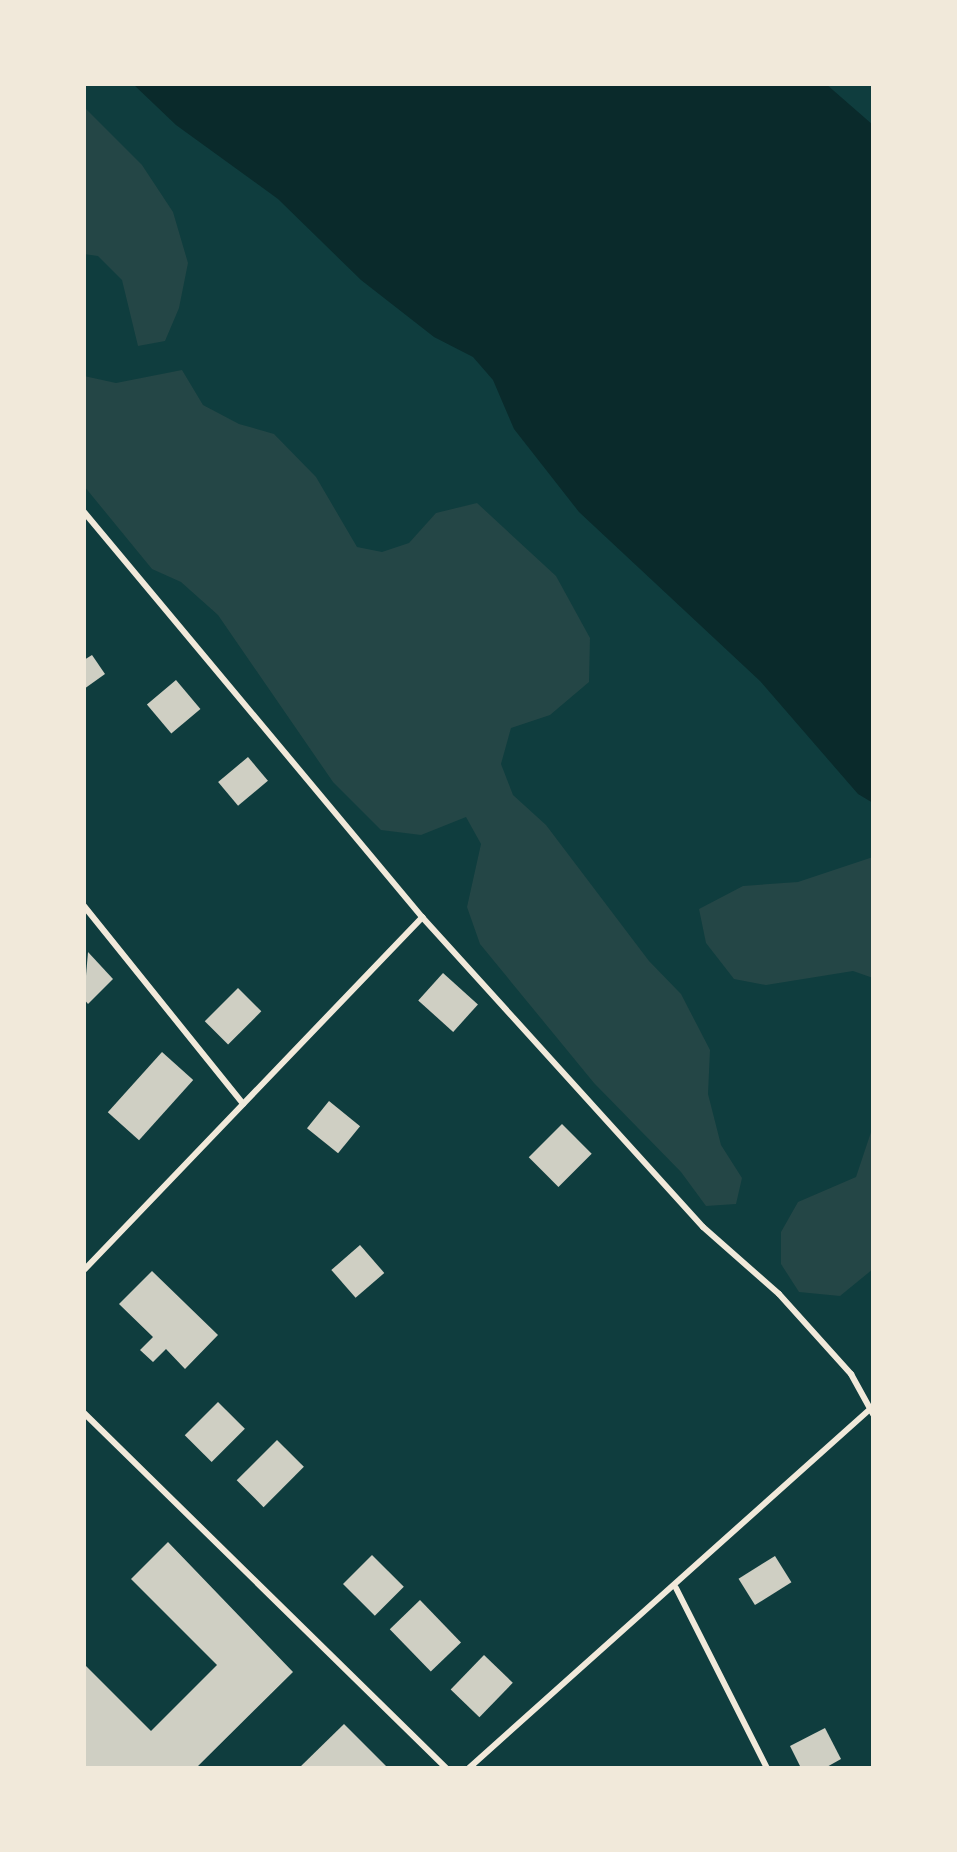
<!DOCTYPE html>
<style>
body{margin:0}
#map{position:relative;width:957px;height:1852px;overflow:hidden;background:#0f3d3e;font-family:"Fira Sans Condensed",sans-serif}
div>[style]{position:absolute}
.green>*{inset:0;background:#244646}
.water>*{inset:0;background:#0a2a2b}
.building>*{inset:0;background:#cfcfc3;transform-origin:0 0}
.minor>*{height:6px;margin:-3px;padding:0 3px;transform-origin:3px;border-radius:3px;background:#f1e9da}
span{translate:-50% -50%;white-space:nowrap;text-align:center;line-height:1.15;-webkit-text-stroke:5px #f1e9da;paint-order:stroke}
.frame{position:absolute;inset:0;border:86px solid #f1e9da;pointer-events:none}
</style>
<div id="map">
<div class="green">
<i style="clip-path:polygon(84px 107px,142px 165px,173px 212px,188px 263px,179px 308px,165px 341px,138px 346px,122px 280px,98px 256px,84px 254px)"></i>
<i style="clip-path:polygon(182px 370px,203px 405px,239px 424px,274px 434px,316px 477px,357px 547px,382px 552px,409px 543px,436px 513px,477px 503px,556px 576px,590px 638px,589px 682px,550px 715px,511px 728px,501px 764px,513px 795px,546px 825px,649px 961px,681px 994px,710px 1050px,708px 1094px,721px 1145px,742px 1178px,736px 1204px,706px 1206px,681px 1172px,594px 1083px,480px 944px,467px 907px,481px 844px,466px 817px,421px 835px,381px 830px,333px 782px,218px 615px,181px 582px,152px 569px,84px 486px,84px 376px,116px 383px)"></i>
<i style="clip-path:polygon(873px 857px,873px 978px,853px 971px,766px 985px,734px 979px,706px 943px,699px 909px,743px 886px,798px 882px)"></i>
<i style="clip-path:polygon(873px 1126px,873px 1269px,840px 1296px,799px 1292px,781px 1264px,781px 1232px,798px 1202px,856px 1177px)"></i>
</div>
<div class="water">
<i style="clip-path:polygon(133px 84px,826px 84px,873px 125px,873px 803px,858px 794px,760px 681px,579px 512px,514px 429px,493px 380px,473px 357px,434px 337px,361px 280px,278px 199px,176px 125px)"></i>
</div>
<div class="building">
<i style="clip-path:polygon(92px 655px,105px 674px,84px 689px,84px 660px)"></i>
<i style="left:176px;top:680px;width:38px;height:38px;rotate:50deg"></i>
<i style="left:248px;top:757px;width:31px;height:39px;rotate:50deg"></i>
<i style="clip-path:polygon(88px 952px,113px 979px,88px 1004px,84px 999px)"></i>
<i style="left:443px;top:973px;width:47px;height:37px;rotate:42deg"></i>
<i style="left:238px;top:988px;width:33px;height:47px;rotate:45deg"></i>
<i style="left:162px;top:1052px;width:42px;height:81px;rotate:42deg"></i>
<i style="left:329px;top:1101px;width:40px;height:35px;rotate:39deg"></i>
<i style="left:562px;top:1124px;width:42px;height:47px;rotate:45deg"></i>
<i style="left:360px;top:1245px;width:37px;height:38px;rotate:49deg"></i>
<i style="clip-path:polygon(152px 1271px,218px 1335px,185px 1369px,166px 1349px,153px 1362px,140px 1350px,153px 1337px,119px 1304px)"></i>
<i style="left:218px;top:1402px;width:38px;height:47px;rotate:45deg"></i>
<i style="left:277px;top:1440px;width:38px;height:57px;rotate:45deg"></i>
<i style="clip-path:polygon(168px 1542px,293px 1672px,196px 1768px,85px 1768px,84px 1664px,151px 1731px,217px 1665px,131px 1579px)"></i>
<i style="left:372px;top:1555px;width:45px;height:41px;rotate:45deg"></i>
<i style="left:775px;top:1556px;width:31px;height:43px;rotate:58deg"></i>
<i style="left:420px;top:1600px;width:59px;height:42px;rotate:46deg"></i>
<i style="left:484px;top:1655px;width:40px;height:48px;rotate:44deg"></i>
<i style="clip-path:polygon(344px 1724px,388px 1768px,299px 1768px)"></i>
<i style="clip-path:polygon(825px 1728px,841px 1759px,825px 1768px,801px 1768px,790px 1746px)"></i>
</div>
<div class="minor">
<i style="left:84px;top:512px;width:528px;rotate:50.15deg"></i>
<i style="left:422px;top:917px;width:418px;rotate:47.8deg"></i>
<i style="left:703px;top:1227px;width:101px;rotate:41.4deg"></i>
<i style="left:779px;top:1294px;width:108px;rotate:48deg"></i>
<i style="left:851px;top:1374px;width:46px;rotate:61.2deg"></i>
<i style="left:84px;top:906px;width:254px;rotate:51.2deg"></i>
<i style="left:84px;top:1270px;width:489px;rotate:-46.2deg"></i>
<i style="left:84px;top:1413px;width:507px;rotate:44.44deg"></i>
<i style="left:676px;top:1588px;width:202px;rotate:63.2deg"></i>
<i style="left:469px;top:1768px;width:537px;rotate:-41.83deg"></i>
</div>
<div class="frame"></div>
</div>
